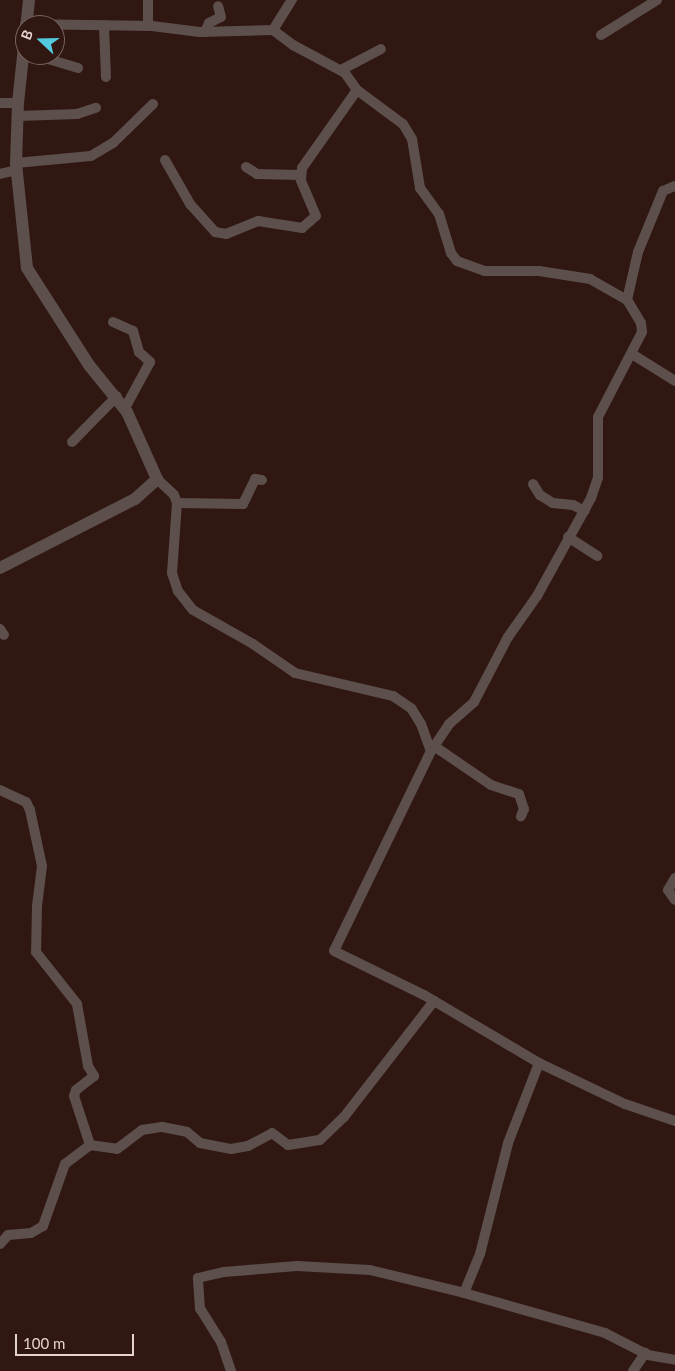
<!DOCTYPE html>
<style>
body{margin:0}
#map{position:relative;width:675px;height:1371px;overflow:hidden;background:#301712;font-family:Lato,sans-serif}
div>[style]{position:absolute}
.minor>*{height:10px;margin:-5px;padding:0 5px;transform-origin:5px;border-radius:5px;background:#5c4f4c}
.tertiary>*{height:12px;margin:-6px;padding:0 6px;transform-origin:6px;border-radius:6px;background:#5c4f4c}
span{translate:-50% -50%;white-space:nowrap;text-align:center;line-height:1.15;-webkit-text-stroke:5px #301712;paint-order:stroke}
.north{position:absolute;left:15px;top:15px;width:50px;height:50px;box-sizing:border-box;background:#301712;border:1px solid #78625d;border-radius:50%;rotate:291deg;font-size:14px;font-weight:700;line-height:20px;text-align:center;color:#e4d2ce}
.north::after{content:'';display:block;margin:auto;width:18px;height:22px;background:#54cade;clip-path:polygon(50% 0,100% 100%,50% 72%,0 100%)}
.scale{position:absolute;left:15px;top:1334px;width:119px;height:22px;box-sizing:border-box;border:2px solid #e4d2ce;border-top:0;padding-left:6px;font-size:15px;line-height:18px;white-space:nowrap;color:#e4d2ce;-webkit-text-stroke:4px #301712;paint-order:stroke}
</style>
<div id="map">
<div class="minor">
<i style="left:148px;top:0;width:26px;rotate:90deg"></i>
<i style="left:25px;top:24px;width:127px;rotate:0.9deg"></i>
<i style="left:152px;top:26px;width:48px;rotate:7.1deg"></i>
<i style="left:200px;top:32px;width:73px;rotate:-1.6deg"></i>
<i style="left:273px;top:30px;width:36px;rotate:-58deg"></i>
<i style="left:104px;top:25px;width:52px;rotate:87.8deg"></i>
<i style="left:273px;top:30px;width:25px;rotate:37deg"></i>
<i style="left:293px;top:45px;width:59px;rotate:28.3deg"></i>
<i style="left:345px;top:73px;width:21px;rotate:55deg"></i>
<i style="left:357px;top:90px;width:57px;rotate:36.5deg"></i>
<i style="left:403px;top:124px;width:17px;rotate:59deg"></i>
<i style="left:412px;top:139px;width:50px;rotate:80.7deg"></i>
<i style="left:420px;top:188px;width:32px;rotate:54deg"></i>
<i style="left:439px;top:214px;width:41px;rotate:72.9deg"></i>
<i style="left:451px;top:253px;width:10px;rotate:53deg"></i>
<i style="left:457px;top:261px;width:29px;rotate:20deg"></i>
<i style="left:484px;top:271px;width:55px"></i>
<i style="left:539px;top:271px;width:52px;rotate:8.9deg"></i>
<i style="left:590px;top:279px;width:43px;rotate:29.6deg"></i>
<i style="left:205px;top:32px;width:10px;rotate:-66deg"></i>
<i style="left:209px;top:23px;width:13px;rotate:-27deg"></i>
<i style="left:221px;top:17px;width:11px;rotate:-105deg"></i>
<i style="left:601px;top:35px;width:66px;rotate:-32deg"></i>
<i style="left:35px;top:55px;width:45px;rotate:16.8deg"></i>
<i style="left:341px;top:70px;width:45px;rotate:-27.7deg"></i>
<i style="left:0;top:103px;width:18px"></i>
<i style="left:18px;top:116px;width:59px;rotate:-1.9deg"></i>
<i style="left:77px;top:114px;width:20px;rotate:-18deg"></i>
<i style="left:165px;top:160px;width:51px;rotate:60.4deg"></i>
<i style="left:190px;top:204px;width:38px;rotate:48deg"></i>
<i style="left:215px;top:232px;width:11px;rotate:10deg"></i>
<i style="left:226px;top:234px;width:35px;rotate:-22deg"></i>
<i style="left:258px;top:221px;width:45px;rotate:9deg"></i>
<i style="left:302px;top:228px;width:18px;rotate:-41deg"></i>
<i style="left:316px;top:216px;width:39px;rotate:-113deg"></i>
<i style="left:301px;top:180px;width:12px;rotate:-85deg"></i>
<i style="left:302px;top:168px;width:95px;rotate:-54.8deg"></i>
<i style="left:16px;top:163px;width:75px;rotate:-5.3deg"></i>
<i style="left:91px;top:156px;width:26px;rotate:-31deg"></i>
<i style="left:113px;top:143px;width:56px;rotate:-44.3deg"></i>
<i style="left:246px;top:167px;width:13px;rotate:32deg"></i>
<i style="left:257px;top:174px;width:43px;rotate:1.3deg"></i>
<i style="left:0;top:174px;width:17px;rotate:-13deg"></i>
<i style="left:113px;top:322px;width:22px;rotate:24deg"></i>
<i style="left:133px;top:331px;width:22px;rotate:74deg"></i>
<i style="left:139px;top:352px;width:15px;rotate:42deg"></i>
<i style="left:150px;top:362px;width:52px;rotate:118.5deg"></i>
<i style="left:632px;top:354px;width:51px;rotate:32.1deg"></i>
<i style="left:72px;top:442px;width:64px;rotate:-45.6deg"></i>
<i style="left:157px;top:479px;width:23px;rotate:43deg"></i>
<i style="left:174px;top:495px;width:9px;rotate:69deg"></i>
<i style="left:177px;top:503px;width:70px;rotate:94.1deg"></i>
<i style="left:172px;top:573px;width:19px;rotate:72deg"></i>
<i style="left:178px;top:591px;width:24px;rotate:52deg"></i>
<i style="left:193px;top:610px;width:69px;rotate:29.5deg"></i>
<i style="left:253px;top:644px;width:51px;rotate:34.6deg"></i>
<i style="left:295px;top:673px;width:101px;rotate:13.2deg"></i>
<i style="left:393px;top:696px;width:22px;rotate:34deg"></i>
<i style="left:411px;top:708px;width:19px;rotate:58deg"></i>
<i style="left:421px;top:724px;width:29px;rotate:70deg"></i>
<i style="left:431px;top:751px;width:222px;rotate:115.9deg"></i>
<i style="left:334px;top:951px;width:100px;rotate:26.1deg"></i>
<i style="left:424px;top:995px;width:134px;rotate:30.6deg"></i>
<i style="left:539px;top:1063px;width:95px;rotate:25.5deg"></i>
<i style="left:625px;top:1104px;width:53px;rotate:18.8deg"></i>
<i style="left:533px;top:484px;width:13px;rotate:58deg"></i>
<i style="left:540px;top:495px;width:15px;rotate:32deg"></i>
<i style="left:553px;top:503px;width:20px;rotate:6deg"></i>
<i style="left:573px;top:505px;width:13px;rotate:27deg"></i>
<i style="left:177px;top:503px;width:66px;rotate:0.9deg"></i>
<i style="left:243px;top:504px;width:28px;rotate:-64deg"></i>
<i style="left:255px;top:479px;width:7px;rotate:8deg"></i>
<i style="left:568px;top:537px;width:35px;rotate:33deg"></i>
<i style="left:0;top:629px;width:7px;rotate:56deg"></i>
<i style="left:434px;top:746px;width:69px;rotate:34.4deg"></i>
<i style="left:491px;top:785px;width:29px;rotate:18deg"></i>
<i style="left:519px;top:794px;width:16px;rotate:72deg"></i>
<i style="left:524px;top:809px;width:8px;rotate:113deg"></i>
<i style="left:431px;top:751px;width:32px;rotate:-56deg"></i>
<i style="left:449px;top:724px;width:33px;rotate:-41deg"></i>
<i style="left:474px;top:702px;width:73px;rotate:-62.4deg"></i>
<i style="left:508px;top:637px;width:50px;rotate:-54.7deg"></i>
<i style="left:537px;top:596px;width:112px;rotate:-61.1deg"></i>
<i style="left:591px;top:498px;width:21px;rotate:-71deg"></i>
<i style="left:598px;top:478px;width:61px;rotate:-90deg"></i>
<i style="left:598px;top:417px;width:96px;rotate:-62.6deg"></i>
<i style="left:642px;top:332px;width:9px;rotate:-96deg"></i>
<i style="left:641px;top:323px;width:27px;rotate:-121deg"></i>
<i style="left:627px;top:300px;width:49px;rotate:-77.1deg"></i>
<i style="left:638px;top:252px;width:66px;rotate:-67.7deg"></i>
<i style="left:663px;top:191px;width:13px;rotate:-23deg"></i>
<i style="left:0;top:790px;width:29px;rotate:25deg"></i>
<i style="left:26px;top:802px;width:9px;rotate:63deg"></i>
<i style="left:30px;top:810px;width:57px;rotate:77.9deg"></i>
<i style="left:42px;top:866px;width:40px;rotate:97.1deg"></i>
<i style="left:37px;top:906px;width:46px;rotate:91.2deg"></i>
<i style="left:36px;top:952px;width:66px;rotate:51.7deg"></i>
<i style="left:77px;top:1004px;width:63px;rotate:79.9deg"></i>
<i style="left:88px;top:1066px;width:12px;rotate:59deg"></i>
<i style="left:94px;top:1076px;width:23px;rotate:142deg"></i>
<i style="left:76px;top:1090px;width:6px;rotate:108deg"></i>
<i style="left:74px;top:1096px;width:52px;rotate:71.9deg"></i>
<i style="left:675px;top:878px;width:14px;rotate:120deg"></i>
<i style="left:668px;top:890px;width:12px;rotate:55deg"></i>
<i style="left:0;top:1244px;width:12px;rotate:-48deg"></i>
<i style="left:8px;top:1235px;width:23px;rotate:-5deg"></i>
<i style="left:31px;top:1233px;width:14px;rotate:-30deg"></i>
<i style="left:43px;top:1226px;width:66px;rotate:-70.5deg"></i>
<i style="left:65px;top:1164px;width:31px;rotate:-37deg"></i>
<i style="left:90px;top:1145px;width:27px;rotate:8deg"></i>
<i style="left:117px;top:1149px;width:31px;rotate:-37deg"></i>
<i style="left:142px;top:1130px;width:20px;rotate:-9deg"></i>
<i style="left:162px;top:1127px;width:25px;rotate:11deg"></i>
<i style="left:187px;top:1132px;width:17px;rotate:40deg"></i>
<i style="left:200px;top:1143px;width:32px;rotate:11deg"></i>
<i style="left:231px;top:1149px;width:17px;rotate:-10deg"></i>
<i style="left:248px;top:1146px;width:27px;rotate:-28deg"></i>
<i style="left:272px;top:1133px;width:20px;rotate:37deg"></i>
<i style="left:288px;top:1145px;width:32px;rotate:-9deg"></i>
<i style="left:320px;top:1140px;width:33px;rotate:-44deg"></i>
<i style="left:344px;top:1117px;width:147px;rotate:-52.2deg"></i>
<i style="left:464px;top:1293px;width:42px;rotate:-67.7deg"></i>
<i style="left:480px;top:1254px;width:114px;rotate:-75.8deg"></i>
<i style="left:508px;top:1143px;width:86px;rotate:-68.8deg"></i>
<i style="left:231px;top:1371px;width:31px;rotate:-109deg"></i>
<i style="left:221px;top:1342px;width:39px;rotate:-122deg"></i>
<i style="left:200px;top:1309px;width:31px;rotate:-94deg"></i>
<i style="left:198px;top:1278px;width:27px;rotate:-13deg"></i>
<i style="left:224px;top:1272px;width:73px;rotate:-4.7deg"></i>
<i style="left:297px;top:1266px;width:73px;rotate:3.1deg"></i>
<i style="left:370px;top:1270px;width:97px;rotate:13.7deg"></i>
<i style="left:464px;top:1293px;width:147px;rotate:15.8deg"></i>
<i style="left:605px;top:1333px;width:48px;rotate:27.1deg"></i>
<i style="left:648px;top:1355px;width:27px;rotate:10deg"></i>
<i style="left:633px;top:1371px;width:22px;rotate:-56deg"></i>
</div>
<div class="tertiary">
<i style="left:0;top:568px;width:152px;rotate:-27.1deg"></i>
<i style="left:135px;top:499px;width:30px;rotate:-42deg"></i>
<i style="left:157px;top:479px;width:73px;rotate:-114.1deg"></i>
<i style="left:127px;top:412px;width:60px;rotate:-129deg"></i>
<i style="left:89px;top:365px;width:115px;rotate:-122.6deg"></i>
<i style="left:27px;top:268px;width:106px;rotate:-96deg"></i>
<i style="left:16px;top:163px;width:60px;rotate:-88.1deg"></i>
<i style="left:18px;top:103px;width:104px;rotate:-83.9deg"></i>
</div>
<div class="north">B</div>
<div class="scale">100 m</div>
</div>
